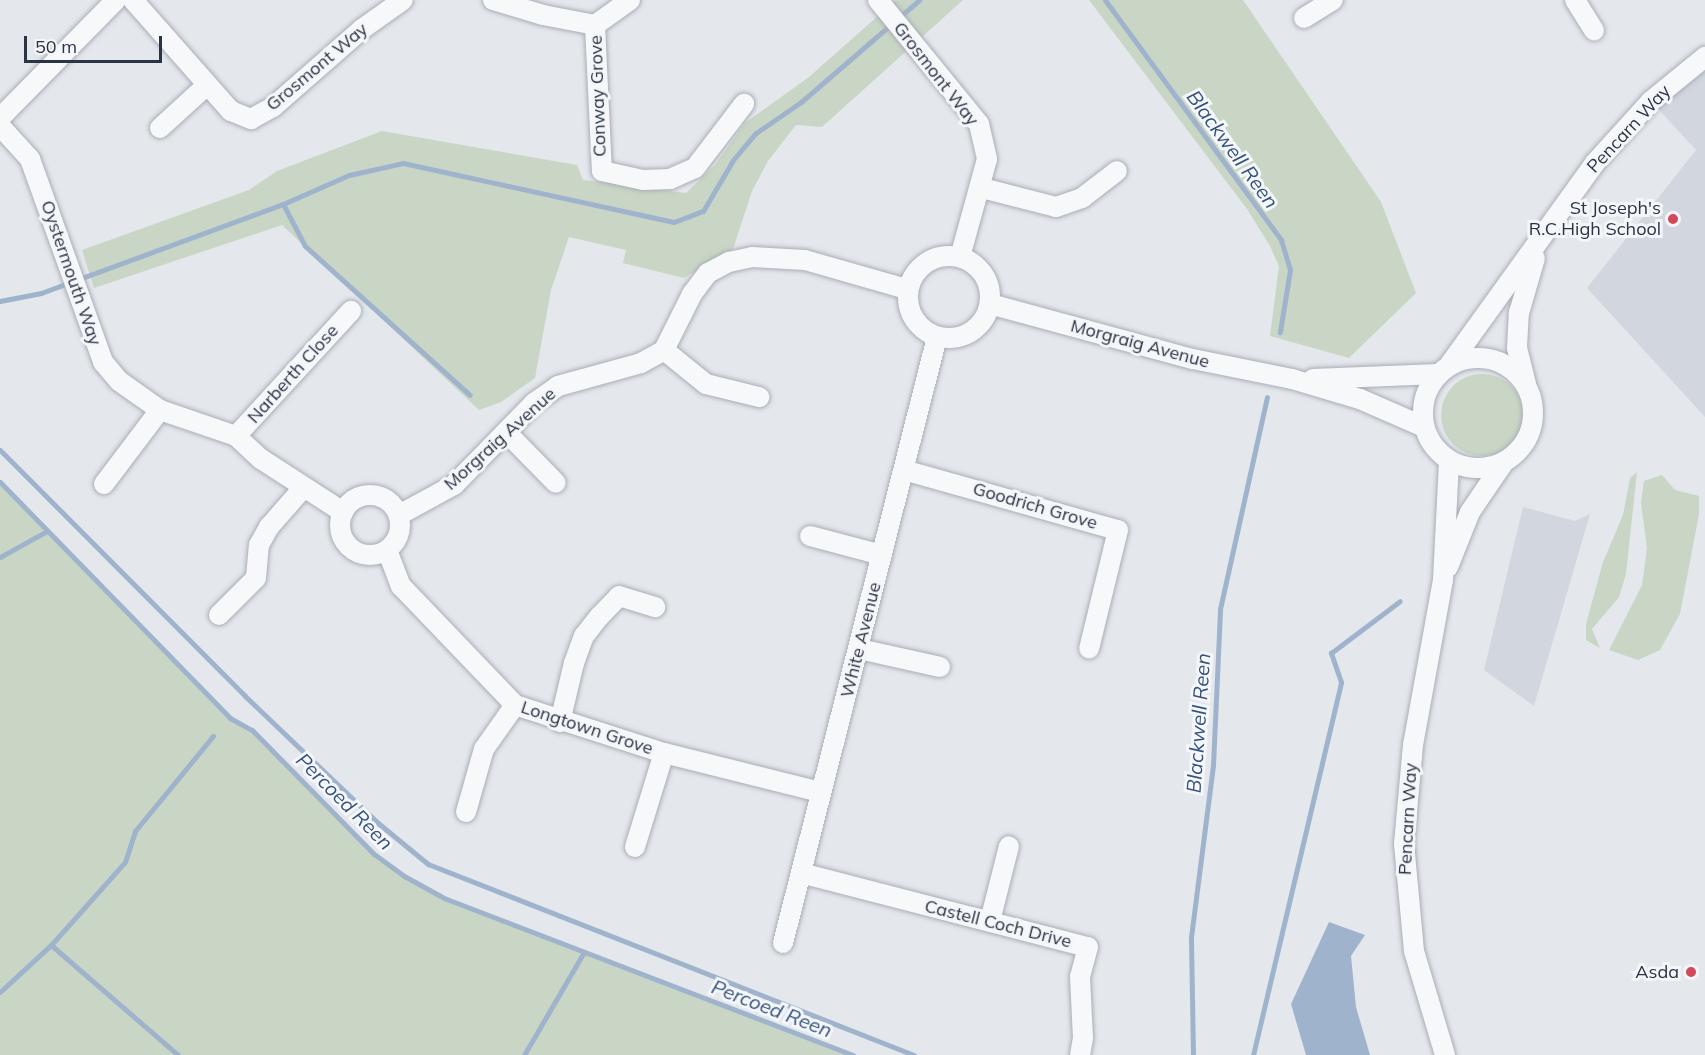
<!DOCTYPE html>
<style>
body{margin:0}
#map{position:relative;width:1705px;height:1055px;overflow:hidden;background:#e4e7ec;font-family:Mulish,sans-serif}
div>[style]{position:absolute}
.built>*{inset:0;background:#d2d6de}
.green>*{inset:0;background:#c9d6c5}
.round{border-radius:50%}
.water>*{inset:0;background:#9fb4cc}
.stream>*{height:5px;margin:-2.5px;padding:0 2.5px;transform-origin:2.5px;border-radius:2.5px;background:#9fb4cc}
.roads{filter:drop-shadow(0 0 2px #a9aeb7) drop-shadow(0 0 2px #a9aeb7)}
.minor>*{height:20px;margin:-10px;padding:0 10px;transform-origin:10px;border-radius:10px;background:#f7f8fa}
.minor>.ring{margin:-10px;padding:0;box-sizing:content-box;background:none;border:20px solid #f7f8fa;border-radius:50%}
.dots>*{width:16px;height:16px;translate:-50% -50%;box-sizing:border-box;border:3px solid #f4f6f9;border-radius:50%}
span{translate:-50% -50%;white-space:nowrap;text-align:center;line-height:1.15;-webkit-text-stroke:6px #f4f6f9;paint-order:stroke}
.street-label{font-size:18px;color:#2b3445}
.poi-label{font-size:18px;color:#2b3445}
.right{translate:-100% -50%;text-align:right}
.water-label{font-size:20px;color:#34527a;font-style:italic}
.scale{position:absolute;left:24px;top:36px;width:138px;height:27px;box-sizing:border-box;border:3px solid #2b3445;border-top:0;padding-left:8px;font-size:18px;line-height:21px;white-space:nowrap;color:#2b3445;-webkit-text-stroke:4px #f4f6f9;paint-order:stroke}
</style>
<div id="map">
<div class="built">
<i style="clip-path:polygon(1705px 57px,1705px 417px,1587px 288px,1696px 150px,1651px 101px)"></i>
<i style="clip-path:polygon(1523px 507px,1575px 521px,1590px 514px,1534px 706px,1484px 670px)"></i>
</div>
<div class="green">
<i style="clip-path:polygon(896px 0,963px 0,822px 127px,796px 125px,768px 161px,752px 191px,733px 249px,684px 278px,623px 263px,626px 250px,569px 237px,551px 290px,535px 378px,501px 402px,479px 410px,282px 225px,94px 288px,82px 250px,249px 190px,277px 171px,382px 131px,577px 165px,583px 180px,686px 193px,715px 165px,745px 123px,809px 77px)"></i>
<i style="clip-path:polygon(1089px 0,1243px 0,1381px 202px,1416px 293px,1349px 358px,1270px 336px,1279px 266px,1270px 246px,1247px 209px)"></i>
<i class="round" style="left:1441px;top:374px;width:82px;height:82px"></i>
<i style="clip-path:polygon(1637px 472px,1626px 574px,1619px 597px,1592px 629px,1600px 648px,1586px 640px,1586px 624px,1603px 562px,1623px 515px,1630px 478px)"></i>
<i style="clip-path:polygon(1662px 475px,1675px 490px,1699px 496px,1699px 514px,1680px 614px,1660px 650px,1638px 660px,1609px 650px,1642px 585px,1647px 548px,1641px 503px,1644px 481px)"></i>
<i style="clip-path:polygon(0 482px,230px 718px,252px 730px,374px 854px,406px 877px,444px 898px,853px 1055px,0 1055px)"></i>
</div>
<div class="water">
<i style="clip-path:polygon(1329px 922px,1365px 935px,1351px 956px,1356px 1007px,1370px 1055px,1306px 1055px,1291px 1004px)"></i>
</div>
<div class="stream">
<i style="left:1105px;top:0;width:298px;rotate:53.7deg"></i>
<i style="left:1281px;top:240px;width:31px;rotate:73deg"></i>
<i style="left:1290px;top:270px;width:63px;rotate:99.2deg"></i>
<i style="left:283px;top:204px;width:47px;rotate:62.4deg"></i>
<i style="left:305px;top:246px;width:222px;rotate:42.1deg"></i>
<i style="left:0;top:301px;width:42px;rotate:-11deg"></i>
<i style="left:41px;top:293px;width:258px;rotate:-20.2deg"></i>
<i style="left:283px;top:204px;width:72px;rotate:-23.7deg"></i>
<i style="left:349px;top:175px;width:55px;rotate:-12.5deg"></i>
<i style="left:403px;top:163px;width:277px;rotate:12.3deg"></i>
<i style="left:674px;top:222px;width:31px;rotate:-21deg"></i>
<i style="left:703px;top:211px;width:59px;rotate:-59.5deg"></i>
<i style="left:733px;top:160px;width:35px;rotate:-50deg"></i>
<i style="left:756px;top:133px;width:55px;rotate:-34.6deg"></i>
<i style="left:801px;top:102px;width:156px;rotate:-40.8deg"></i>
<i style="left:0;top:450px;width:347px;rotate:45.1deg"></i>
<i style="left:245px;top:696px;width:184px;rotate:43.7deg"></i>
<i style="left:378px;top:823px;width:65px;rotate:39.4deg"></i>
<i style="left:428px;top:864px;width:522px;rotate:21.46deg"></i>
<i style="left:0;top:482px;width:330px;rotate:45.7deg"></i>
<i style="left:230px;top:718px;width:25px;rotate:29deg"></i>
<i style="left:252px;top:730px;width:174px;rotate:45.5deg"></i>
<i style="left:374px;top:854px;width:39px;rotate:36deg"></i>
<i style="left:406px;top:877px;width:43px;rotate:28.9deg"></i>
<i style="left:444px;top:898px;width:438px;rotate:21deg"></i>
<i style="left:0;top:557px;width:54px;rotate:-29deg"></i>
<i style="left:51px;top:945px;width:168px;rotate:40.9deg"></i>
<i style="left:0;top:992px;width:69px;rotate:-42.7deg"></i>
<i style="left:51px;top:945px;width:111px;rotate:-48.3deg"></i>
<i style="left:125px;top:862px;width:33px;rotate:-72deg"></i>
<i style="left:135px;top:831px;width:123px;rotate:-50.6deg"></i>
<i style="left:524px;top:1055px;width:119px;rotate:-59.8deg"></i>
<i style="left:1193px;top:1055px;width:118px;rotate:-91deg"></i>
<i style="left:1191px;top:937px;width:173px;rotate:-82.7deg"></i>
<i style="left:1213px;top:765px;width:156px;rotate:-87.4deg"></i>
<i style="left:1220px;top:609px;width:217px;rotate:-77.5deg"></i>
<i style="left:1253px;top:1055px;width:383px;rotate:-76.7deg"></i>
<i style="left:1341px;top:682px;width:31px;rotate:-109deg"></i>
<i style="left:1331px;top:653px;width:86px;rotate:-37deg"></i>
</div>
<div class="roads">
<div class="minor">
<i style="left:133px;top:0;width:148px;rotate:48.6deg"></i>
<i style="left:231px;top:111px;width:22px;rotate:22deg"></i>
<i style="left:251px;top:119px;width:25px;rotate:-29deg"></i>
<i style="left:273px;top:107px;width:118px;rotate:-41.2deg"></i>
<i style="left:362px;top:29px;width:50px;rotate:-35.3deg"></i>
<i style="left:493px;top:0;width:52px;rotate:16.7deg"></i>
<i style="left:543px;top:15px;width:53px;rotate:10.9deg"></i>
<i style="left:595px;top:25px;width:43px;rotate:-35.5deg"></i>
<i style="left:878px;top:0;width:160px;rotate:50.8deg"></i>
<i style="left:979px;top:124px;width:36px;rotate:77deg"></i>
<i style="left:987px;top:159px;width:102px;rotate:105.4deg"></i>
<i style="left:1575px;top:0;width:36px;rotate:58deg"></i>
<i style="left:1304px;top:18px;width:34px;rotate:-32deg"></i>
<i style="left:595px;top:25px;width:146px;rotate:87.3deg"></i>
<i style="left:602px;top:171px;width:42px;rotate:12.4deg"></i>
<i style="left:643px;top:180px;width:27px;rotate:-2deg"></i>
<i style="left:670px;top:179px;width:27px;rotate:-24deg"></i>
<i style="left:695px;top:168px;width:81px;rotate:-52.6deg"></i>
<i style="left:0;top:118px;width:165px;rotate:-45.5deg"></i>
<i style="left:0;top:126px;width:45px;rotate:47.7deg"></i>
<i style="left:30px;top:159px;width:216px;rotate:70.2deg"></i>
<i style="left:103px;top:362px;width:25px;rotate:50deg"></i>
<i style="left:119px;top:381px;width:50px;rotate:35.3deg"></i>
<i style="left:160px;top:410px;width:80px;rotate:18.9deg"></i>
<i style="left:236px;top:436px;width:34px;rotate:43deg"></i>
<i style="left:261px;top:459px;width:98px;rotate:32.9deg"></i>
<i style="left:160px;top:128px;width:64px;rotate:-42.5deg"></i>
<i style="left:982px;top:188px;width:76px;rotate:14.4deg"></i>
<i style="left:1056px;top:207px;width:28px;rotate:-19deg"></i>
<i style="left:1082px;top:198px;width:44px;rotate:-37.6deg"></i>
<i class="ring" style="left:908px;top:256px;width:62px;height:62px"></i>
<i style="left:990px;top:304px;width:210px;rotate:15.2deg"></i>
<i style="left:1193px;top:359px;width:101px;rotate:11.4deg"></i>
<i style="left:1292px;top:379px;width:71px;rotate:16.4deg"></i>
<i style="left:1360px;top:399px;width:70px;rotate:23.6deg"></i>
<i style="left:664px;top:350px;width:54px;rotate:39deg"></i>
<i style="left:706px;top:384px;width:55px;rotate:13.8deg"></i>
<i class="ring" style="left:1423px;top:358px;width:90px;height:90px"></i>
<i style="left:1450px;top:364px;width:246px;rotate:-54.2deg"></i>
<i style="left:1594px;top:164px;width:85px;rotate:-47.9deg"></i>
<i style="left:1651px;top:101px;width:70px;rotate:-39.2deg"></i>
<i style="left:1313px;top:379px;width:125px;rotate:-2.3deg"></i>
<i style="left:1526px;top:384px;width:37px;rotate:-104deg"></i>
<i style="left:1517px;top:348px;width:35px;rotate:-87deg"></i>
<i style="left:1519px;top:313px;width:57px;rotate:-73.8deg"></i>
<i style="left:506px;top:432px;width:71px;rotate:45.6deg"></i>
<i style="left:236px;top:436px;width:170px;rotate:-47.4deg"></i>
<i style="left:904px;top:470px;width:222px;rotate:15.7deg"></i>
<i style="left:1118px;top:530px;width:122px;rotate:103.7deg"></i>
<i style="left:104px;top:484px;width:93px;rotate:-52.9deg"></i>
<i class="ring" style="left:340px;top:495px;width:40px;height:40px"></i>
<i style="left:399px;top:515px;width:63px;rotate:-28.6deg"></i>
<i style="left:454px;top:485px;width:115px;rotate:-45.7deg"></i>
<i style="left:534px;top:403px;width:29px;rotate:-35deg"></i>
<i style="left:558px;top:386px;width:86px;rotate:-15.5deg"></i>
<i style="left:641px;top:363px;width:26px;rotate:-29deg"></i>
<i style="left:664px;top:350px;width:63px;rotate:-63.4deg"></i>
<i style="left:692px;top:294px;width:26px;rotate:-53deg"></i>
<i style="left:708px;top:273px;width:24px;rotate:-28deg"></i>
<i style="left:729px;top:262px;width:24px;rotate:-12deg"></i>
<i style="left:752px;top:257px;width:53px;rotate:3.2deg"></i>
<i style="left:805px;top:260px;width:106px;rotate:15.9deg"></i>
<i style="left:810px;top:536px;width:74px;rotate:14.8deg"></i>
<i style="left:387px;top:550px;width:39px;rotate:69deg"></i>
<i style="left:401px;top:586px;width:165px;rotate:46.2deg"></i>
<i style="left:515px;top:705px;width:157px;rotate:17.9deg"></i>
<i style="left:664px;top:753px;width:162px;rotate:14deg"></i>
<i style="left:1448px;top:567px;width:59px;rotate:-68.2deg"></i>
<i style="left:1470px;top:512px;width:60px;rotate:-55.8deg"></i>
<i style="left:219px;top:615px;width:52px;rotate:-45deg"></i>
<i style="left:256px;top:578px;width:33px;rotate:-85deg"></i>
<i style="left:259px;top:545px;width:21px;rotate:-61deg"></i>
<i style="left:269px;top:527px;width:52px;rotate:-48.9deg"></i>
<i style="left:859px;top:649px;width:83px;rotate:12.5deg"></i>
<i style="left:560px;top:722px;width:61px;rotate:-76.7deg"></i>
<i style="left:574px;top:663px;width:29px;rotate:-70deg"></i>
<i style="left:584px;top:636px;width:24px;rotate:-52deg"></i>
<i style="left:599px;top:617px;width:29px;rotate:-46deg"></i>
<i style="left:619px;top:596px;width:38px;rotate:17deg"></i>
<i style="left:466px;top:812px;width:66px;rotate:-74.1deg"></i>
<i style="left:484px;top:749px;width:54px;rotate:-54.8deg"></i>
<i style="left:635px;top:847px;width:98px;rotate:-72.9deg"></i>
<i style="left:801px;top:873px;width:296px;rotate:14.5deg"></i>
<i style="left:1088px;top:947px;width:31px;rotate:105deg"></i>
<i style="left:1080px;top:977px;width:61px;rotate:87.2deg"></i>
<i style="left:1083px;top:1038px;width:17px;rotate:100deg"></i>
<i style="left:990px;top:921px;width:77px;rotate:-75.8deg"></i>
<i style="left:783px;top:943px;width:625px;rotate:-75.74deg"></i>
<i style="left:1445px;top:1055px;width:109px;rotate:-106.6deg"></i>
<i style="left:1414px;top:951px;width:107px;rotate:-95.3deg"></i>
<i style="left:1404px;top:844px;width:99px;rotate:-84.8deg"></i>
<i style="left:1413px;top:745px;width:168px;rotate:-79.7deg"></i>
<i style="left:1443px;top:580px;width:119px;rotate:-87.1deg"></i>
</div>
</div>
<div class="dots">
<i style="left:1673px;top:219px;background:#d1495b"></i>
<i style="left:1691px;top:972px;background:#d1495b"></i>
</div>
<div class="street-label">
<span style="left:317px;top:67px;rotate:-40deg">Grosmont Way</span>
<span style="left:936px;top:74px;rotate:52deg">Grosmont Way</span>
<span style="left:598px;top:96px;rotate:-92deg">Conway Grove</span>
<span style="left:1629px;top:129px;rotate:-47deg">Pencarn Way</span>
<span style="left:71px;top:273px;rotate:71deg">Oystermouth Way</span>
<span style="left:1140px;top:344px;rotate:15deg">Morgraig Avenue</span>
<span style="left:293px;top:374px;rotate:-48deg">Narberth Close</span>
<span style="left:500px;top:439px;rotate:-42deg">Morgraig Avenue</span>
<span style="left:1035px;top:506px;rotate:16deg">Goodrich Grove</span>
<span style="left:861px;top:640px;rotate:-76deg">White Avenue</span>
<span style="left:587px;top:728px;rotate:18deg">Longtown Grove</span>
<span style="left:1408px;top:819px;rotate:-87deg">Pencarn Way</span>
<span style="left:998px;top:924px;rotate:14deg">Castell Coch Drive</span>
</div>
<div class="poi-label">
<span class="right" style="left:1661px;top:219px">St Joseph's<br>R.C.High School</span>
<span class="right" style="left:1679px;top:972px">Asda</span>
</div>
<div class="water-label">
<span style="left:1233px;top:149px;rotate:54deg">Blackwell Reen</span>
<span style="left:1198px;top:723px;rotate:-86deg">Blackwell Reen</span>
<span style="left:345px;top:801px;rotate:45deg">Percoed Reen</span>
<span style="left:772px;top:1008px;rotate:21deg">Percoed Reen</span>
</div>
<div class="scale">50 m</div>
</div>
